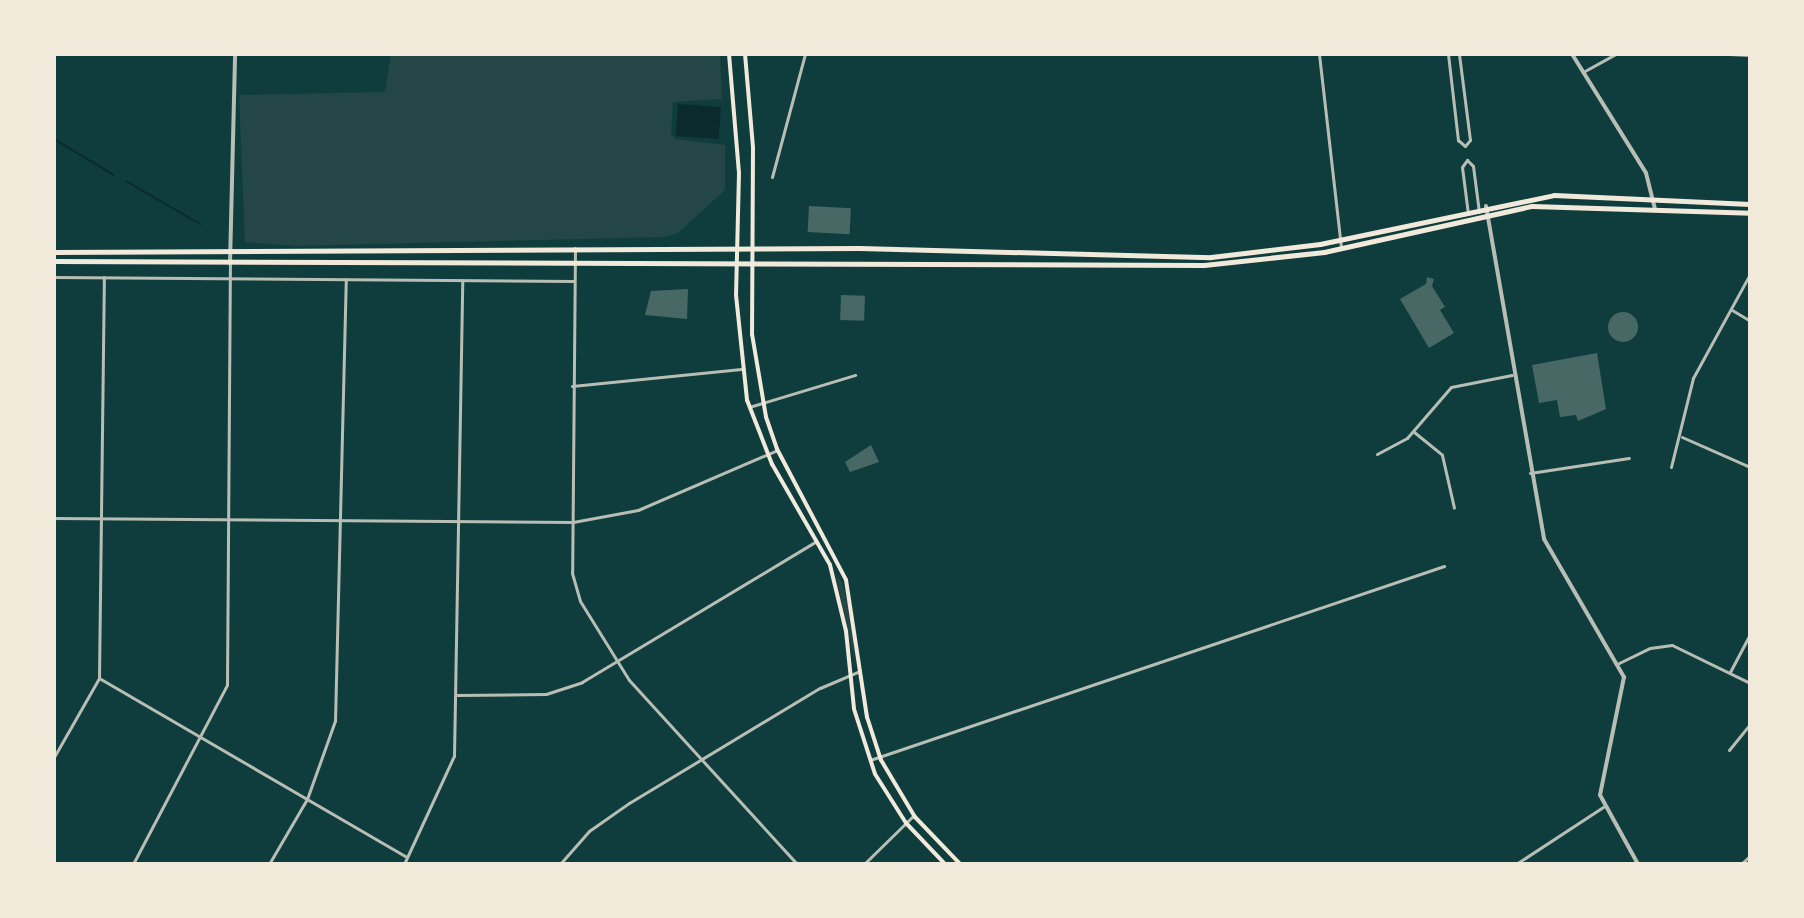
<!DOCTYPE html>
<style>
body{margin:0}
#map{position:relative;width:1804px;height:918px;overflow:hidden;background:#0f3d3e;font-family:Mulish,sans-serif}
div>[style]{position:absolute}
.green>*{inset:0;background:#244646}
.water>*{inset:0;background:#0a2a2b;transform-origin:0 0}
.stream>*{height:2px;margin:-1px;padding:0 1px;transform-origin:1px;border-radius:1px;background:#0a2a2b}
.building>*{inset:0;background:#486865;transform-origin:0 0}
.round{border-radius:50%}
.minor>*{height:3px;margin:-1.5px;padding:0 1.5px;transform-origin:1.5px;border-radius:1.5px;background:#b8beb3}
.tertiary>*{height:4px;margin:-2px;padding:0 2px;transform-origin:2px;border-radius:2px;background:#b8beb3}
.secondary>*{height:4px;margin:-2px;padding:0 2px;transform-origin:2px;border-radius:2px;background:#f1e9da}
.primary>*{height:5px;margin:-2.5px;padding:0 2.5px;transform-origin:2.5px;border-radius:2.5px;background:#f1e9da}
span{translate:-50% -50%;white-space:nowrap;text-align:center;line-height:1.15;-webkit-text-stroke:6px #f1e9da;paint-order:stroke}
.frame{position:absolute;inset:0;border:56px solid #f1e9da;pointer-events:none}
</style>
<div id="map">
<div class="green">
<i style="clip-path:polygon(391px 54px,720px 54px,722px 99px,673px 102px,671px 134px,676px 139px,725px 145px,725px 190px,678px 233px,665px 237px,296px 246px,245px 242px,239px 95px,385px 92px)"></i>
<i style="clip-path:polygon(836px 576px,842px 582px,851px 616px,855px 663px)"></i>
</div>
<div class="water">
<i style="left:678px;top:104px;width:43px;height:32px;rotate:4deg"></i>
</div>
<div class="stream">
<i style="left:54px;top:139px;width:70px;rotate:31deg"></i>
<i style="left:126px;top:181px;width:86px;rotate:30.2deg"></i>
</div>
<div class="building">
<i style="left:809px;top:206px;width:42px;height:26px;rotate:3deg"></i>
<i style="clip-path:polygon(1427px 277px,1434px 279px,1432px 286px,1445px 307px,1440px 310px,1454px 333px,1429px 348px,1400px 299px,1426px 284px)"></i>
<i style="clip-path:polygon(688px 289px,687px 319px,645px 315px,651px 291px)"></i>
<i style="left:841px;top:295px;width:24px;height:25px;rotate:2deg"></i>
<i class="round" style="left:1608px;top:312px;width:30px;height:30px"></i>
<i style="clip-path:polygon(1597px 353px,1606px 409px,1578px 421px,1576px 415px,1560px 417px,1557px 400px,1539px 403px,1532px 365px)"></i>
<i style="clip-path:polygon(871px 445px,879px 462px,850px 472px,845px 462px)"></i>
</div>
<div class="minor">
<i style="left:1319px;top:54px;width:195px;rotate:83.5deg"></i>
<i style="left:1448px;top:54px;width:87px;rotate:83.4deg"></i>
<i style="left:1458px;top:140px;width:9px;rotate:41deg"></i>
<i style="left:1465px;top:146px;width:8px;rotate:-50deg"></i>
<i style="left:1470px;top:140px;width:87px;rotate:-97.3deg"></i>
<i style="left:1729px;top:54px;width:21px;rotate:3deg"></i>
<i style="left:1583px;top:72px;width:38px;rotate:-29deg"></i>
<i style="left:772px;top:177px;width:127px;rotate:-75deg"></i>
<i style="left:1468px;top:214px;width:47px;rotate:-97.3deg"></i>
<i style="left:1462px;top:167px;width:9px;rotate:-54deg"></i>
<i style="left:1467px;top:160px;width:8px;rotate:45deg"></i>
<i style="left:1473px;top:166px;width:46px;rotate:82.6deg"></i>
<i style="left:575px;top:248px;width:325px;rotate:90.5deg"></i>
<i style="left:572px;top:573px;width:29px;rotate:74deg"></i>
<i style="left:580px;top:601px;width:93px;rotate:58.2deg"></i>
<i style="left:629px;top:680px;width:249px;rotate:47.6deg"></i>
<i style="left:54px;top:277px;width:520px;rotate:0.44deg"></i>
<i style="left:1732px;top:310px;width:21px;rotate:31deg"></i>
<i style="left:572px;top:386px;width:170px;rotate:-5.7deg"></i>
<i style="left:749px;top:407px;width:111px;rotate:-16.8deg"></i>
<i style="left:1414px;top:432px;width:36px;rotate:39deg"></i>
<i style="left:1442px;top:455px;width:54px;rotate:77.2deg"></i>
<i style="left:1682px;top:437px;width:74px;rotate:23.8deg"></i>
<i style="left:1377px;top:454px;width:34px;rotate:-28deg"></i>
<i style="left:1407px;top:438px;width:67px;rotate:-49.2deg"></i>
<i style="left:1451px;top:387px;width:62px;rotate:-11.1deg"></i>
<i style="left:1671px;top:467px;width:92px;rotate:-76.1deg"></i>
<i style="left:1693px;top:378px;width:119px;rotate:-61.3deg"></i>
<i style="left:1530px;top:473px;width:100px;rotate:-8.6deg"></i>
<i style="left:54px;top:518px;width:519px;rotate:0.44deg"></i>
<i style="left:573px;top:522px;width:66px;rotate:-10.5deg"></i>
<i style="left:638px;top:510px;width:151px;rotate:-23.3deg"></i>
<i style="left:1619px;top:663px;width:34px;rotate:-26deg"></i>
<i style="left:1650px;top:648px;width:22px;rotate:-8deg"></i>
<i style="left:1672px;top:645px;width:87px;rotate:26deg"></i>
<i style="left:1730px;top:672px;width:43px;rotate:-62.2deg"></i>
<i style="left:99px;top:678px;width:356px;rotate:30.2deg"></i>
<i style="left:457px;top:695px;width:89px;rotate:-0.6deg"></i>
<i style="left:546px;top:694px;width:38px;rotate:-18deg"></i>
<i style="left:582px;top:682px;width:272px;rotate:-31deg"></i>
<i style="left:1729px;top:750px;width:33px;rotate:-51deg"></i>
<i style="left:54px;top:757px;width:91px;rotate:-60.3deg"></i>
<i style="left:99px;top:678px;width:401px;rotate:-89.3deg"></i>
<i style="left:870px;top:760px;width:606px;rotate:-18.67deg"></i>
<i style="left:133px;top:864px;width:202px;rotate:-62.3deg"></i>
<i style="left:227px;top:685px;width:422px;rotate:-89.6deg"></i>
<i style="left:269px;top:864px;width:75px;rotate:-59.7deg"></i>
<i style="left:307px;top:799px;width:83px;rotate:-70.3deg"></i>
<i style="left:335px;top:721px;width:442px;rotate:-88.6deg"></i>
<i style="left:404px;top:864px;width:119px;rotate:-65.2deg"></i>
<i style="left:454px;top:756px;width:476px;rotate:-89deg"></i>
<i style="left:560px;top:864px;width:44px;rotate:-48.7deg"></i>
<i style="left:589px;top:831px;width:49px;rotate:-35deg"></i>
<i style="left:629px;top:803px;width:223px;rotate:-31.1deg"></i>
<i style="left:820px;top:688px;width:43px;rotate:-23deg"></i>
<i style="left:864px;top:864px;width:70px;rotate:-44.4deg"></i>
<i style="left:1516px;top:864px;width:104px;rotate:-33.2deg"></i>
<i style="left:1741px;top:864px;width:12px;rotate:-42deg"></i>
</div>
<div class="tertiary">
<i style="left:1572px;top:54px;width:140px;rotate:58.1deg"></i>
<i style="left:1646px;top:173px;width:36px;rotate:76deg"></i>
<i style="left:1486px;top:206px;width:338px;rotate:80.1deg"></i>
<i style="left:1544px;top:539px;width:160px;rotate:59.9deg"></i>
<i style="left:1624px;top:677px;width:120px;rotate:101.5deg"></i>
<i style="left:1600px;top:795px;width:79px;rotate:61.2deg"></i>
<i style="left:230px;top:263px;width:209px;rotate:-88.6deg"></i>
</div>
<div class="secondary">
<i style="left:729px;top:54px;width:119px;rotate:85.2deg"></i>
<i style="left:739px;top:173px;width:122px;rotate:91.4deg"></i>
<i style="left:736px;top:295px;width:106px;rotate:84deg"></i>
<i style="left:747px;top:400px;width:69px;rotate:68.7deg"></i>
<i style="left:772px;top:464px;width:116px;rotate:60.1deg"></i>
<i style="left:830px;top:565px;width:68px;rotate:76.4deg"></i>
<i style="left:846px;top:631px;width:78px;rotate:84.1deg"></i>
<i style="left:854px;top:709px;width:68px;rotate:72.1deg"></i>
<i style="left:875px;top:774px;width:58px;rotate:57.7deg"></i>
<i style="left:906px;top:823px;width:57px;rotate:46.4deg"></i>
<i style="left:745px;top:54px;width:94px;rotate:85.1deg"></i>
<i style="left:753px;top:148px;width:186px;rotate:90.3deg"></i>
<i style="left:752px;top:334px;width:84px;rotate:80.4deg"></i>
<i style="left:766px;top:417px;width:34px;rotate:71deg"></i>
<i style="left:777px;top:449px;width:148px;rotate:62.2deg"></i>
<i style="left:846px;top:580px;width:139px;rotate:81.3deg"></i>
<i style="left:867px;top:717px;width:45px;rotate:72deg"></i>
<i style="left:881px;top:760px;width:66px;rotate:59.2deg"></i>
<i style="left:915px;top:817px;width:65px;rotate:46.2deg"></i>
</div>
<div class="primary">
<i style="left:54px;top:252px;width:805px;rotate:-0.28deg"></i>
<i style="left:859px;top:248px;width:352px;rotate:1.5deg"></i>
<i style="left:1211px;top:257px;width:110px;rotate:-6.8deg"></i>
<i style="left:1320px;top:244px;width:239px;rotate:-11.8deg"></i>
<i style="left:1554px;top:195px;width:196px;rotate:2.6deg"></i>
<i style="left:54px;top:261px;width:1150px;rotate:0.2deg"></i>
<i style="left:1204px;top:265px;width:121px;rotate:-6.2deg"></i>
<i style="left:1324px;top:252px;width:213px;rotate:-12.5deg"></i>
<i style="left:1532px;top:206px;width:218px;rotate:1.8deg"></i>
</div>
<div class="frame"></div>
</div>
